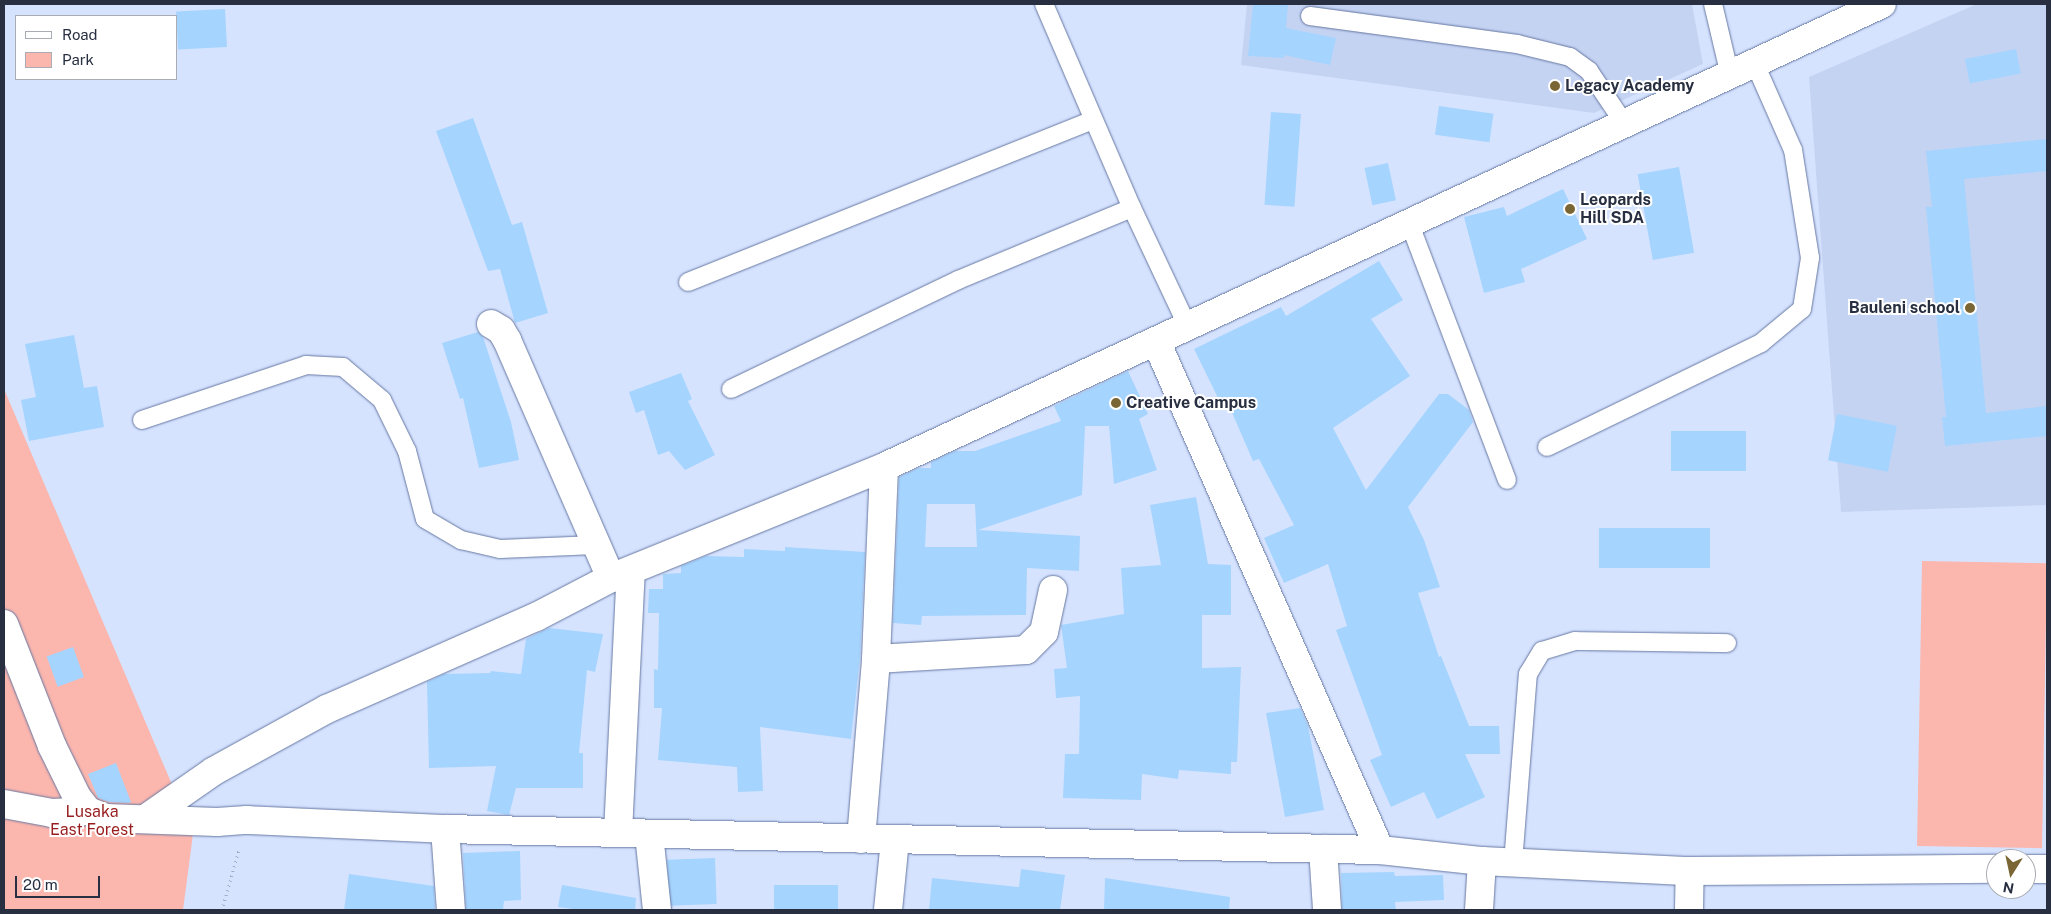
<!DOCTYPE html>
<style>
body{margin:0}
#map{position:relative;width:2051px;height:914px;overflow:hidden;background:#d6e3ff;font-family:"Public Sans",sans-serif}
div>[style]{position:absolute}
.built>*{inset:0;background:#c5d3f3}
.green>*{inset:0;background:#fbb6ae;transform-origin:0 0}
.building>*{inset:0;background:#a5d4fe;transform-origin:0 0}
.path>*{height:3px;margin-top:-1.5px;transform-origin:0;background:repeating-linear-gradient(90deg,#a0acc4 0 1px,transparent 0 5px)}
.roads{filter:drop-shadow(0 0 1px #6678a1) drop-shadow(0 0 1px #6678a1)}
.lane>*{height:18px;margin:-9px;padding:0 9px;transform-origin:9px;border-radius:9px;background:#fff}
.street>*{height:28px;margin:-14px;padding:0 14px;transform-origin:14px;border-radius:14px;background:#fff}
.secondary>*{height:28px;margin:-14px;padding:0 14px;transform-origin:14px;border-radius:14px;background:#fff}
.dots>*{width:14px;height:14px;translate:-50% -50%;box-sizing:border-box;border:2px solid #fff;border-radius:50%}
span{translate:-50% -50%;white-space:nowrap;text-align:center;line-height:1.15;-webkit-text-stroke:4px #fff;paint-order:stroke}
.poi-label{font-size:16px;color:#272f40;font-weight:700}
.left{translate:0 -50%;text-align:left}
.right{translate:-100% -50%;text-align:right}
.park-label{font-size:16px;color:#981d1e}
.frame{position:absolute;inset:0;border:5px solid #272f40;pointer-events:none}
.legend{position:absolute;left:15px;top:15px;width:162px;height:65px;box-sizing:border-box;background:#fff;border:1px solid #a9acb3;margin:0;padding:6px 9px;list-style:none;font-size:15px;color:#272f40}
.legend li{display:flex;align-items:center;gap:10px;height:25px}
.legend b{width:25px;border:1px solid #a9acb3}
.north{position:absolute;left:1986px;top:849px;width:50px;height:50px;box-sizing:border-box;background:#fff;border:1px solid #a9acb3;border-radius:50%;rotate:190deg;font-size:14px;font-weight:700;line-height:20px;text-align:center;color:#272f40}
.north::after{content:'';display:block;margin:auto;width:18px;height:22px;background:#7a6534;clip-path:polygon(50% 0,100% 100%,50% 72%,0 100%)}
.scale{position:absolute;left:15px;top:876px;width:85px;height:22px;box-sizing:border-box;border:2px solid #272f40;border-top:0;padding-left:6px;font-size:15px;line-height:18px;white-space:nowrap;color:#272f40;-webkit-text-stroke:4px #fff;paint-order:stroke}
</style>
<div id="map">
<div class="built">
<i style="clip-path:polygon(1247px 4px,1692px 4px,1703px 64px,1594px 113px,1241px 65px)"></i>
<i style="clip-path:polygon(1977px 4px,2047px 4px,2047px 505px,1841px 512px,1809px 77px)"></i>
</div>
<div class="green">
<i style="clip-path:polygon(4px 389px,193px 834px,183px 910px,4px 910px)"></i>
<i style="left:1922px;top:561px;width:125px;height:285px;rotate:1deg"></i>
</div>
<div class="building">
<i style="clip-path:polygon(1253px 4px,1288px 4px,1286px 28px,1336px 38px,1330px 65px,1284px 55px,1284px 58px,1248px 56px)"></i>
<i style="left:225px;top:9px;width:38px;height:49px;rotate:87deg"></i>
<i style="left:2016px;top:49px;width:25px;height:52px;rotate:79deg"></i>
<i style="left:1439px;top:106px;width:55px;height:29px;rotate:8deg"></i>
<i style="left:1271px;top:112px;width:30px;height:93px;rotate:4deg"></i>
<i style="clip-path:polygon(473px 118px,512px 225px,522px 222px,548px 313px,515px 323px,500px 269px,488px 271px,436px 131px)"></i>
<i style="clip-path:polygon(2047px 139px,2047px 171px,1964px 179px,1986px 413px,2047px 406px,2047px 436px,1945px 446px,1942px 417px,1946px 417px,1926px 207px,1932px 207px,1926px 151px)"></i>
<i style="left:1388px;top:163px;width:38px;height:24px;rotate:78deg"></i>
<i style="left:1679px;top:167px;width:87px;height:42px;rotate:80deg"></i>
<i style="clip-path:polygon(1563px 189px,1587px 239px,1521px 269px,1525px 282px,1484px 293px,1464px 217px,1504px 207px,1507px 216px)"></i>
<i style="clip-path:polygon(1379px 261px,1403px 300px,1371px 319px,1410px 376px,1333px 428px,1366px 490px,1439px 394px,1448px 394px,1469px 410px,1473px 422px,1408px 507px,1424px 540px,1440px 587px,1418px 593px,1439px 657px,1441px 656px,1469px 726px,1499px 726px,1500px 754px,1465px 754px,1485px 797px,1437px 819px,1424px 792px,1391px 807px,1370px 760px,1382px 755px,1336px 630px,1347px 626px,1328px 564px,1284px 583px,1264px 538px,1294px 525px,1259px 459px,1253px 461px,1227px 401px,1221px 404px,1194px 349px,1281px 307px,1286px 316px)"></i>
<i style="clip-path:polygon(478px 332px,483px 337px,511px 422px,519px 460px,479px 468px,463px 398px,460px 399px,442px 343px)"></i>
<i style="clip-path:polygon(74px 335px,84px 388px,97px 386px,104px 427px,29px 441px,21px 400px,36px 397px,25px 344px)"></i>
<i style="clip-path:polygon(evenodd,1128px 371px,1148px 414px,1139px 419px,1157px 470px,1114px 484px,1109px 426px,1085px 426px,1082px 495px,978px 530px,1080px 536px,1079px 571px,1027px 568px,1026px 615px,922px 616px,921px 625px,893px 623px,899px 477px,919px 468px,931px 468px,931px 462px,955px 451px,975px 451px,1061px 421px,1054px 406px,1128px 371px,927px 504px,975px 504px,977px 547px,925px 547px,927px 504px)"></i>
<i style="clip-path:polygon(681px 373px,692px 399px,688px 401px,715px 455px,685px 470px,669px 451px,658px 455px,644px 410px,636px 413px,629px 392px)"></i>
<i style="left:1837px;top:414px;width:61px;height:47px;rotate:11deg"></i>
<i style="left:1671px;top:431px;width:75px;height:40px"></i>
<i style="clip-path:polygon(1196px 497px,1208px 564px,1231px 565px,1231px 615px,1202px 615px,1202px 668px,1241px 667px,1237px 762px,1231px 762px,1231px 774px,1179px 770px,1178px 779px,1142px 774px,1141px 800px,1063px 798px,1065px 754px,1079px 754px,1080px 696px,1056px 698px,1054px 669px,1067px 668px,1061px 625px,1124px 614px,1121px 568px,1161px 565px,1150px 505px)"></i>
<i style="left:1710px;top:528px;width:40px;height:111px;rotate:90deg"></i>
<i style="clip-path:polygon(785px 547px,865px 552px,860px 658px,851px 739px,760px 727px,763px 791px,738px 792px,737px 767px,658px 760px,662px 708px,654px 708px,654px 669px,658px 670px,659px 613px,648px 613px,649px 589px,663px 589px,663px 574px,681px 573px,681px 566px,706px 556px,744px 557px,744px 549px,785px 551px)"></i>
<i style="clip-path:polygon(549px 628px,603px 634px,595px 672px,587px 670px,579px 753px,583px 753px,583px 788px,516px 788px,509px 815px,487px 811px,496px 766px,429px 768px,427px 682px,444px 674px,490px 673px,491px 671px,521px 674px,526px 639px)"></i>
<i style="left:73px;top:647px;width:32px;height:28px;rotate:70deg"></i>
<i style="clip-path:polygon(1300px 708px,1308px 726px,1324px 810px,1285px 817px,1266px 713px)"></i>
<i style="clip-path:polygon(116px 763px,131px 802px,129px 803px,109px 802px,98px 798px,88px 774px)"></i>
<i style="clip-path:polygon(520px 851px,521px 900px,504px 901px,503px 910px,466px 910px,463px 853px)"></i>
<i style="left:715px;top:858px;width:46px;height:48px;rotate:88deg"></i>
<i style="clip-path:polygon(1021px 869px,1065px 875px,1060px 910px,929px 910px,932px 878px,1019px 887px)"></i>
<i style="clip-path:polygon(1394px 872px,1395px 876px,1443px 875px,1444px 900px,1395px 902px,1396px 910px,1342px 910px,1341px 873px)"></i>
<i style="clip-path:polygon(349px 874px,434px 886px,435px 910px,344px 910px)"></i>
<i style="clip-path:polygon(1105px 878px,1230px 897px,1229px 910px,1104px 910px)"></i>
<i style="clip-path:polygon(562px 885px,636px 898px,635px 910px,580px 910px,558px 907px)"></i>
<i style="left:774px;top:885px;width:64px;height:25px"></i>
</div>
<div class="path">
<i style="left:222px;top:910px;width:63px;rotate:-74.4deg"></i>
</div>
<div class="roads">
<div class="lane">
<i style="left:1044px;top:4px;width:222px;rotate:66.7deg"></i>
<i style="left:1132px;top:208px;width:129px;rotate:64.8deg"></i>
<i style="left:1713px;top:4px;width:74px;rotate:76.7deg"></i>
<i style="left:1310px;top:16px;width:209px;rotate:7.7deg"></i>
<i style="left:1517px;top:44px;width:55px;rotate:13.8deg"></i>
<i style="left:1570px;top:57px;width:24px;rotate:36deg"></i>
<i style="left:1589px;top:71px;width:63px;rotate:56.1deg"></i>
<i style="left:1409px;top:222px;width:276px;rotate:69.2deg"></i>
<i style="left:688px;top:282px;width:436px;rotate:-21.8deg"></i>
<i style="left:731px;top:389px;width:252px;rotate:-25.6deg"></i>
<i style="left:958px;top:280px;width:188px;rotate:-22.5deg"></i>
<i style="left:142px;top:420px;width:173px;rotate:-18.5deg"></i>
<i style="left:306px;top:365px;width:37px;rotate:3deg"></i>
<i style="left:343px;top:367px;width:51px;rotate:40.2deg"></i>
<i style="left:382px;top:400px;width:57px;rotate:63.9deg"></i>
<i style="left:407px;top:451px;width:70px;rotate:75.2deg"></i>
<i style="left:425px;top:519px;width:42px;rotate:30.3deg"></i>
<i style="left:461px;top:540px;width:40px;rotate:13deg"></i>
<i style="left:500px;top:549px;width:96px;rotate:-2.4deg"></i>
<i style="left:1547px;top:447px;width:238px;rotate:-25.9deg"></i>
<i style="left:1761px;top:343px;width:53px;rotate:-39.7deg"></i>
<i style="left:1802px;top:309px;width:52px;rotate:-81.1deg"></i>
<i style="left:1810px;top:258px;width:109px;rotate:-98.9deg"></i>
<i style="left:1793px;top:150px;width:94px;rotate:-113.8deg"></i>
<i style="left:1513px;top:863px;width:190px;rotate:-85.5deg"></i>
<i style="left:1528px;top:674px;width:27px;rotate:-59deg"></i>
<i style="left:1542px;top:651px;width:34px;rotate:-17deg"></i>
<i style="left:1575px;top:641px;width:152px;rotate:0.8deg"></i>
</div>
<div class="street">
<i style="left:491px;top:324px;width:12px;rotate:31deg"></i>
<i style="left:501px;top:330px;width:12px;rotate:59deg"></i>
<i style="left:507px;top:340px;width:260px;rotate:66.4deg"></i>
<i style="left:1156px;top:341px;width:556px;rotate:66.25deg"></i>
<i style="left:4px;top:624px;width:131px;rotate:68.5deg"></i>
<i style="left:52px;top:746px;width:57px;rotate:63.9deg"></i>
<i style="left:77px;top:797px;width:18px;rotate:52deg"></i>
<i style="left:88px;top:811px;width:19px;rotate:21deg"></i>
<i style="left:106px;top:818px;width:111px;rotate:2.1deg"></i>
<i style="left:217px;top:822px;width:30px;rotate:-4deg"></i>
<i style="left:876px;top:659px;width:150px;rotate:-3.4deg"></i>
<i style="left:1026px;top:650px;width:25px;rotate:-45deg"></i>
<i style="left:1044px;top:632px;width:43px;rotate:-77.9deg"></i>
<i style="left:4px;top:804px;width:49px;rotate:10.6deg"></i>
<i style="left:52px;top:813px;width:36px;rotate:-3deg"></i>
<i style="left:148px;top:817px;width:80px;rotate:-34.9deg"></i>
<i style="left:214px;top:771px;width:129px;rotate:-28.8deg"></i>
<i style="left:327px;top:709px;width:228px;rotate:-23.8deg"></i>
<i style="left:536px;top:617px;width:85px;rotate:-27.5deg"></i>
<i style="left:611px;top:578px;width:295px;rotate:-22.1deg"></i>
<i style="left:884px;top:467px;width:1100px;rotate:-24.89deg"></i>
<i style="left:445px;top:829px;width:81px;rotate:85.8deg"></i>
<i style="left:618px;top:833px;width:263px;rotate:-87.2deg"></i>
<i style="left:649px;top:834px;width:76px;rotate:84deg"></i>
<i style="left:861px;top:839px;width:181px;rotate:-85.2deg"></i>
<i style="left:876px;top:659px;width:192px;rotate:-87.6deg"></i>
<i style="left:1323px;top:849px;width:61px;rotate:86.2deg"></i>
<i style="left:888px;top:910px;width:70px;rotate:-84.3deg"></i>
<i style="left:1479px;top:910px;width:49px;rotate:-86.5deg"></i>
<i style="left:1689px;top:910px;width:39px;rotate:-89deg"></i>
</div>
<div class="secondary">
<i style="left:247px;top:820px;width:198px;rotate:2.6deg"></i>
<i style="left:445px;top:829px;width:935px;rotate:1.29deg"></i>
<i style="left:1380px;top:850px;width:103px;rotate:6.2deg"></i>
<i style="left:1482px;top:861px;width:208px;rotate:2.8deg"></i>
<i style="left:1690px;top:871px;width:306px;rotate:-0.4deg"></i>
<i style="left:2026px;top:869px;width:21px"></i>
</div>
</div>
<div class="dots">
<i style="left:1555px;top:86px;background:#7a6534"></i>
<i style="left:1570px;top:209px;background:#7a6534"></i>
<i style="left:1970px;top:308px;background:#7a6534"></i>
<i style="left:1116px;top:403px;background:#7a6534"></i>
</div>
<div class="poi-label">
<span class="left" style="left:1565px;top:86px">Legacy Academy</span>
<span class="left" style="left:1580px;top:209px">Leopards<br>Hill SDA</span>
<span class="right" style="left:1960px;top:308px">Bauleni school</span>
<span class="left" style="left:1126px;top:403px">Creative Campus</span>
</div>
<div class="park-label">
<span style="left:92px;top:821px">Lusaka<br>East Forest</span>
</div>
<div class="frame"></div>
<ul class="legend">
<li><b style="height:6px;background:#fff"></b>Road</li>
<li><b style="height:14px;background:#fbb6ae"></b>Park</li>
</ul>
<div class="north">N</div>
<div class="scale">20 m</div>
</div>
